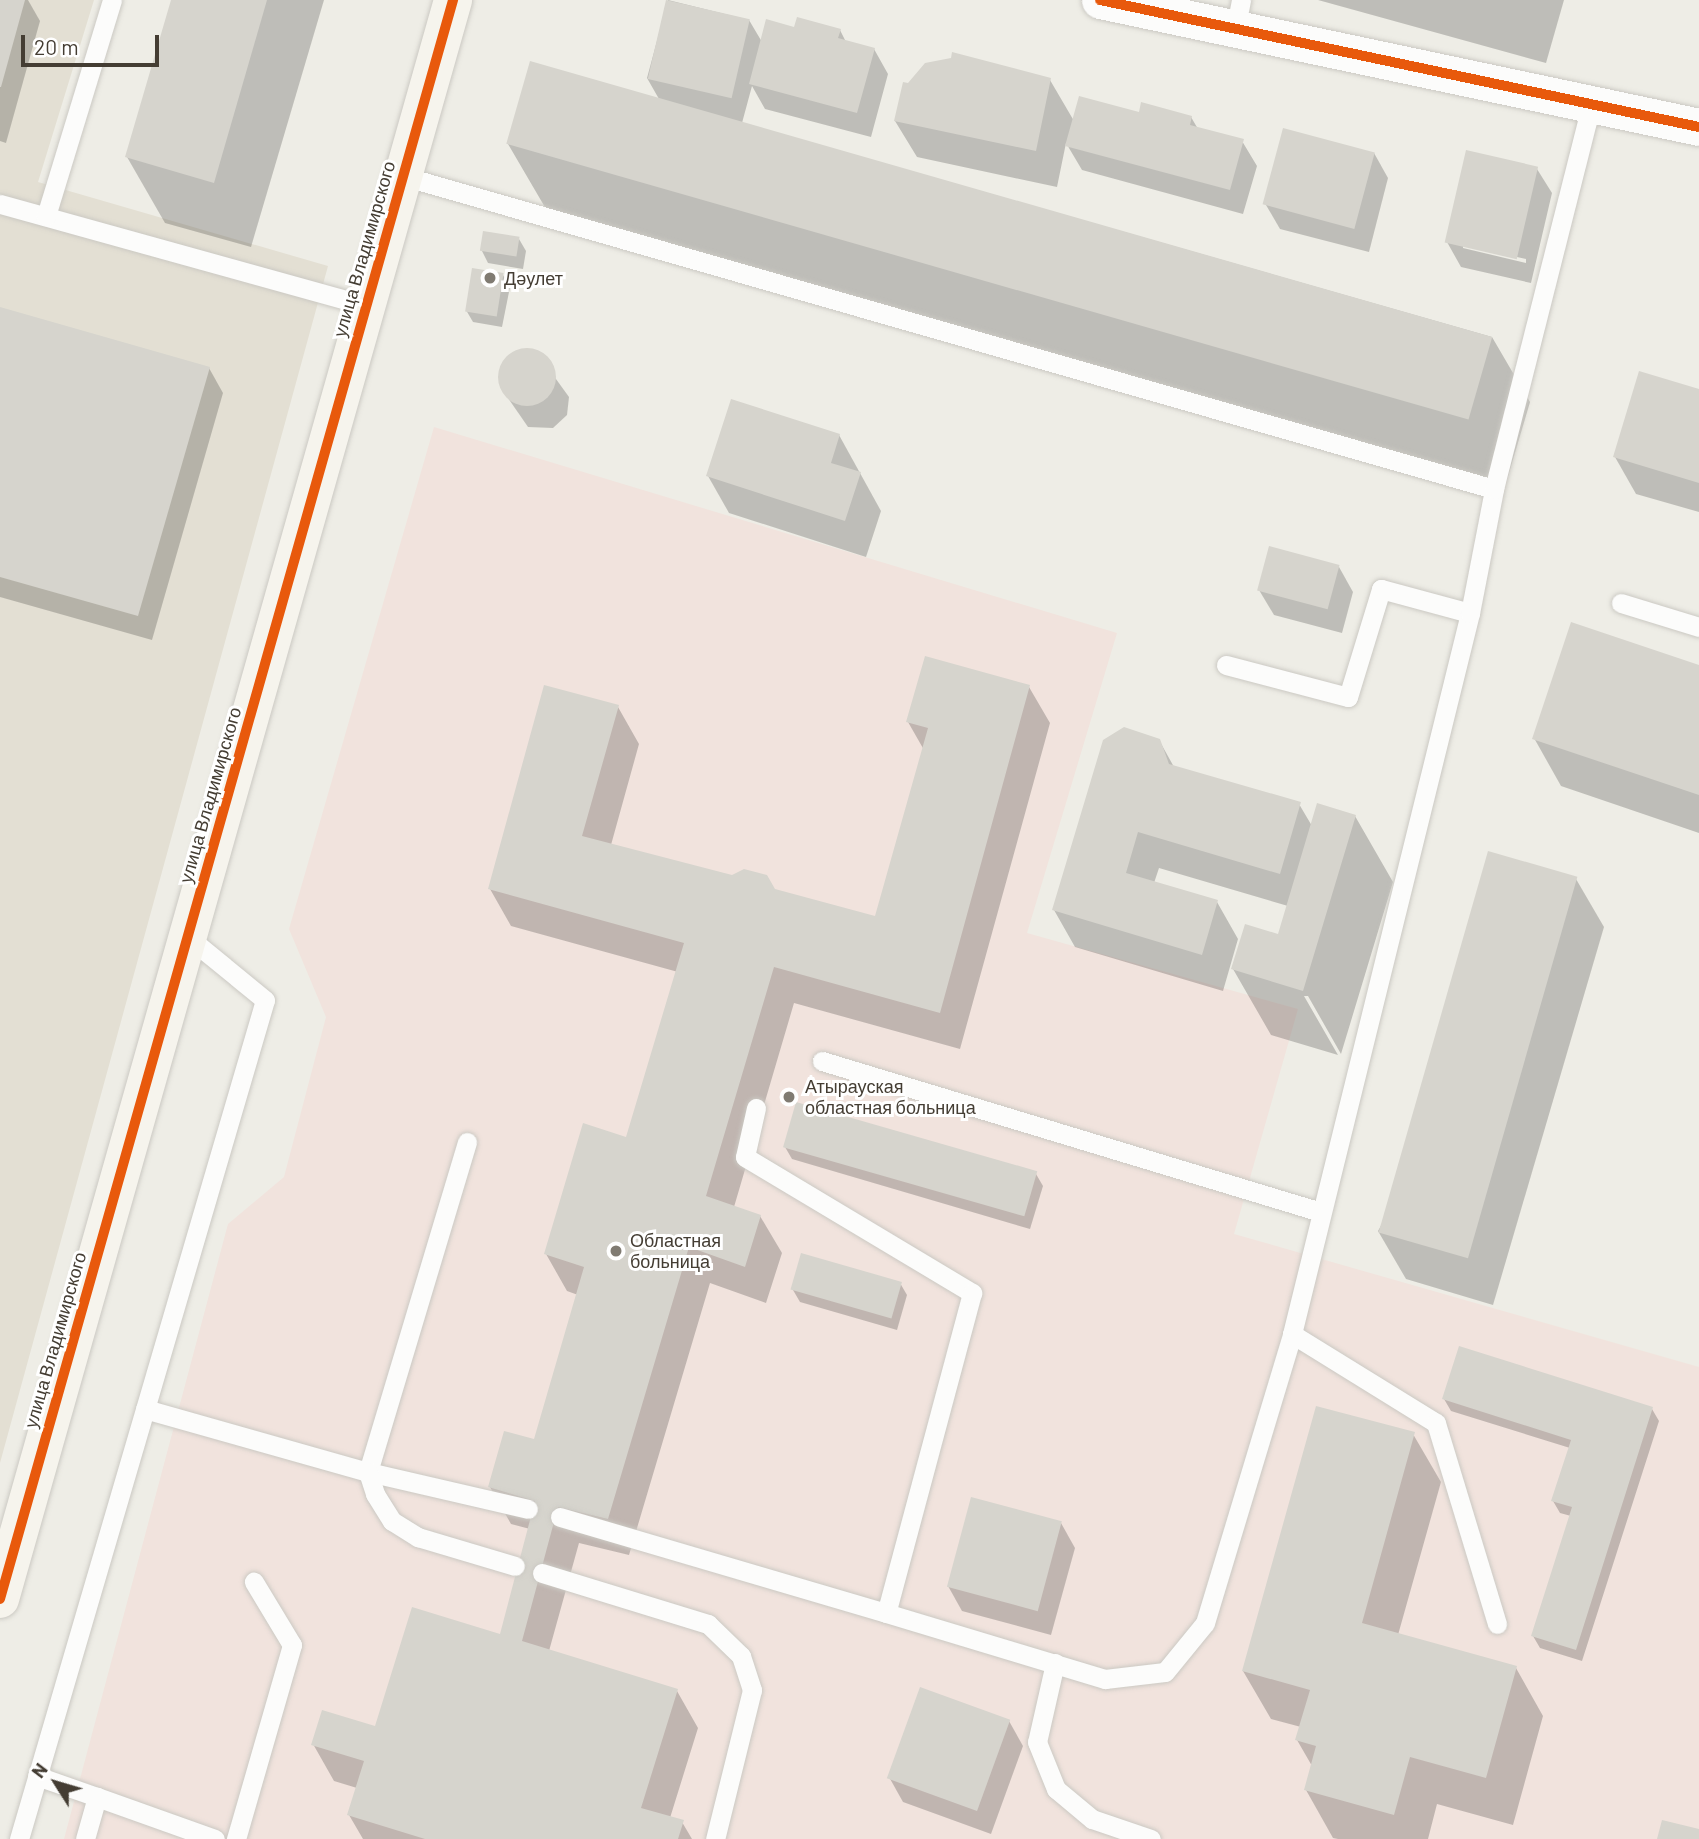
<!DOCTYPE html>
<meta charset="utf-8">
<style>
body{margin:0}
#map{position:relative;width:1699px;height:1839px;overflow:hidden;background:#eeede6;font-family:Barlow,sans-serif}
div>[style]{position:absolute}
.residential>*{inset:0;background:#e3dfd3}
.medical>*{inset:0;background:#f1e3dd}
.shadow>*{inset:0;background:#0003}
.building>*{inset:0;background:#d6d4cd;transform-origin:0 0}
.round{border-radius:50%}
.roads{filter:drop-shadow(0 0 2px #cbc9c3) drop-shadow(0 0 2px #cbc9c3)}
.lane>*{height:19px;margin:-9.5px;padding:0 9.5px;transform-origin:9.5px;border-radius:9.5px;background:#fcfcfb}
.street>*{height:37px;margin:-18.5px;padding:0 18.5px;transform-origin:18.5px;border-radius:18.5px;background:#fcfcfb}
.secondary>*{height:38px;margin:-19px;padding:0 19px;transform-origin:19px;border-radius:19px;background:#f6f4ed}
.cycleway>*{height:10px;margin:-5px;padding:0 5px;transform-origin:5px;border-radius:5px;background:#e8590c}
.dots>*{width:19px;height:19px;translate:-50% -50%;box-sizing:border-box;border:4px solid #fff;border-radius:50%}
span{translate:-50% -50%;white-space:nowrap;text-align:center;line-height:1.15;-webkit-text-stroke:6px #fff;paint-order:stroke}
.street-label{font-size:18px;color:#443d33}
.poi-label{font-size:18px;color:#443d33}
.left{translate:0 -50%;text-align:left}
.north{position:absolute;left:21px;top:1748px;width:70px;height:70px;-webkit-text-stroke:5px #fff;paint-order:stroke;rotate:307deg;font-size:19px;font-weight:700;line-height:28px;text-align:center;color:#443d33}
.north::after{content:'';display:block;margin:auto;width:24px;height:32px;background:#443d33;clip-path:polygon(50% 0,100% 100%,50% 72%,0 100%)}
.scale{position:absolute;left:21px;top:35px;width:138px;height:32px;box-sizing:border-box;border:4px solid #443d33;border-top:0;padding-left:9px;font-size:21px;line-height:24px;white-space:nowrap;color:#443d33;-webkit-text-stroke:5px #fff;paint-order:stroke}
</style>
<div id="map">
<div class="residential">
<i style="clip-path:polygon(0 0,94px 0,38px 182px,328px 266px,0 1463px)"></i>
</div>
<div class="medical">
<i style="clip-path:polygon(434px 427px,1117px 633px,1027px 933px,1298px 1009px,1234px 1234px,1699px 1367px,1699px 1839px,64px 1839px,228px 1224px,284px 1177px,326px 1017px,289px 929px)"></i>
</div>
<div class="shadow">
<i style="clip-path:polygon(0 0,28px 0,40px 21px,6px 143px,0 141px)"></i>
<i style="clip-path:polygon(173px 0,324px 0,251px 247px,165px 223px,127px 157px)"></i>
<i style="clip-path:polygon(668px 0,749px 20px,762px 42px,795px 29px,840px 30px,846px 42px,874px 49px,888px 74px,871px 137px,765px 109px,752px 86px,742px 123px,1492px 337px,1530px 402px,1506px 483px,546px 209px,508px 144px,659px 99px,647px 78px)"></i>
<i style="clip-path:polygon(1318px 0,1564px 0,1546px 63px)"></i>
<i style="clip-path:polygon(953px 54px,1050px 80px,1074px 121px,1191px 117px,1198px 129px,1242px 141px,1257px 166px,1243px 214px,1082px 170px,1066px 143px,1057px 187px,917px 157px,895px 121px,908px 85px,953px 60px)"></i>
<i style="clip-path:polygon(1374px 153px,1388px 178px,1369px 252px,1280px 229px,1266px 205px)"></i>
<i style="clip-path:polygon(evenodd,1537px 169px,1552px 193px,1531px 283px,1461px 267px,1447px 242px,1537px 169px,1463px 245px,1526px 259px,1526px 263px,1463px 248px,1463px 245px)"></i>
<i style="clip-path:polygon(519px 239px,526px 251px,523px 269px,488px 263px,482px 251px)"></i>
<i style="clip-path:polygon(503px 275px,510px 287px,502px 327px,473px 322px,466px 310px)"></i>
<i style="clip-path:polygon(0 309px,209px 368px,223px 393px,152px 640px,0 597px)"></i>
<i style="clip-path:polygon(535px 350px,569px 397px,567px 415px,553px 428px,528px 427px,501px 388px,500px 370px,517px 351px)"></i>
<i style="clip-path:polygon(1699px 391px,1699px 512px,1636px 494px,1615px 457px)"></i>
<i style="clip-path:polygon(839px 435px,881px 511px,866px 557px,729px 513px,708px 476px)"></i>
<i style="clip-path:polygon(1339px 567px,1353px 592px,1342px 633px,1274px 615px,1259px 590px)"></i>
<i style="clip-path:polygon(1699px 667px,1699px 833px,1561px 786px,1534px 738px)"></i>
<i style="clip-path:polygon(1029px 687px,1050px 723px,960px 1049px,794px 1003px,734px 1207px,760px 1216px,782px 1253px,766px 1303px,710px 1283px,629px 1555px,579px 1543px,549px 1651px,677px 1691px,698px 1728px,670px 1818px,682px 1822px,692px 1839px,363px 1839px,349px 1815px,357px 1788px,334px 1781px,313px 1744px,376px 1728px,501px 1636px,530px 1529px,511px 1524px,490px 1487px,536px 1441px,578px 1295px,567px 1291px,546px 1254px,627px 1139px,678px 972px,511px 926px,490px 889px,618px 707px,639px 744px,611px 845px,877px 918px,924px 750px,908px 722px)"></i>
<i style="clip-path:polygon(1159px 740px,1174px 767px,1299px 804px,1312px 826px,1355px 816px,1393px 882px,1341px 1054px,1308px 996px,1304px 996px,1338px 1055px,1271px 1035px,1233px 969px,1279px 936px,1288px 906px,1159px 868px,1154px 883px,1217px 902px,1238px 939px,1223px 991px,1075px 947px,1054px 910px)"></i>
<i style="clip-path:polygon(1576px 879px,1604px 927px,1493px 1305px,1406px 1279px,1378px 1231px)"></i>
<i style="clip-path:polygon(785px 1147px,1036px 1174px,1043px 1186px,1030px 1229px,792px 1159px)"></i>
<i style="clip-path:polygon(900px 1283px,907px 1295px,897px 1330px,800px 1302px,793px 1290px)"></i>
<i style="clip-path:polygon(1444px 1399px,1652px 1409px,1659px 1421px,1582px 1661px,1540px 1648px,1533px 1636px,1571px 1516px,1560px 1513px,1553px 1501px,1570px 1448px,1451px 1411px)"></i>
<i style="clip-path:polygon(1413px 1434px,1441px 1482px,1398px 1635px,1516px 1668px,1543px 1716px,1513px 1825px,1437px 1804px,1428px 1839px,1338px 1839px,1333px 1838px,1306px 1790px,1312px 1766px,1297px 1740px,1301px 1727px,1271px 1719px,1243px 1671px)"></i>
<i style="clip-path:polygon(1061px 1523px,1075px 1548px,1051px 1635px,962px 1611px,948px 1586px)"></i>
<i style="clip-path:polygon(1009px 1721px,1023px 1746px,991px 1834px,903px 1802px,889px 1777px)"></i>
</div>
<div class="building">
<i style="clip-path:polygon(0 0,25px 0,1px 87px,0 87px)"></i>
<i style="clip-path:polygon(171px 0,267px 0,214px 183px,125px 157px)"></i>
<i style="left:666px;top:0;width:86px;height:81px;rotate:13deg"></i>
<i style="clip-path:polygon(797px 17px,841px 29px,838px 38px,875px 48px,857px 113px,749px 84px,766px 19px,794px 27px)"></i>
<i style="clip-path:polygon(952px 52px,1051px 78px,1036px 151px,894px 121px,903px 82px,908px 83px,925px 63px,951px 58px)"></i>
<i style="left:530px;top:61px;width:1001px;height:86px;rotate:16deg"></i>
<i style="clip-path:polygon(1079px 96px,1139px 112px,1141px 102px,1192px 116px,1190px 125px,1244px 139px,1230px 190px,1065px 146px)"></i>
<i style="left:1283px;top:128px;width:95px;height:79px;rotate:15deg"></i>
<i style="left:1466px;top:150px;width:74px;height:95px;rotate:13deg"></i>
<i style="left:483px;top:231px;width:37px;height:20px;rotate:9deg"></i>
<i style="left:472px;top:268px;width:32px;height:44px;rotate:9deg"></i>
<i style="clip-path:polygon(0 307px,210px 367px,138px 616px,0 577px)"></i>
<i class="round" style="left:498px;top:348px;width:58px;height:58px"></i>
<i style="clip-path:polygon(1639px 371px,1699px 389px,1699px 483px,1613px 457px)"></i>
<i style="clip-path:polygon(731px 399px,840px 434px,831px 463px,861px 472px,845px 521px,706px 476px)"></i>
<i style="left:1269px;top:546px;width:73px;height:46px;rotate:15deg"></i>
<i style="clip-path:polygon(1571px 622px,1699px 665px,1699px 795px,1532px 739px)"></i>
<i style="clip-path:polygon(925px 656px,1030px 685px,940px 1013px,774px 967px,706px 1196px,761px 1215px,745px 1267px,689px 1247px,608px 1519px,558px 1507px,522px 1641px,678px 1689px,641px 1808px,684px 1820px,678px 1839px,425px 1839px,347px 1815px,364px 1761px,311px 1745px,322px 1710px,375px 1726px,412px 1607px,500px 1634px,535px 1501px,488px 1487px,504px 1431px,534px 1439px,584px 1267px,544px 1254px,583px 1123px,626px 1137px,684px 943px,488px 889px,544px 685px,619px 705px,582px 836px,732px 875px,744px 869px,767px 875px,775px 889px,875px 916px,928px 728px,906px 722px)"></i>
<i style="clip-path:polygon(1124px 727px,1160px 739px,1169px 764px,1301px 802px,1280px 874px,1138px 832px,1126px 873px,1218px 900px,1202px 955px,1052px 910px,1103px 740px)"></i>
<i style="clip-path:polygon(1317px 803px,1356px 815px,1303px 991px,1231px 969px,1245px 924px,1278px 934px)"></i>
<i style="left:1488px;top:851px;width:93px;height:397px;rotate:16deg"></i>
<i style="left:796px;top:1102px;width:251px;height:47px;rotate:16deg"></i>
<i style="left:801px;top:1253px;width:105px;height:38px;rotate:16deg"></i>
<i style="clip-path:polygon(1459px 1346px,1653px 1407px,1576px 1650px,1531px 1636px,1572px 1507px,1551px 1501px,1571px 1440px,1442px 1399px)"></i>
<i style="clip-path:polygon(1316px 1406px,1415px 1432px,1362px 1623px,1517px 1666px,1486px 1778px,1410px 1757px,1394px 1815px,1304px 1790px,1316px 1746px,1295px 1740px,1310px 1690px,1242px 1671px)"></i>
<i style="left:971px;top:1497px;width:94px;height:93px;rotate:15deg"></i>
<i style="left:920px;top:1687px;width:96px;height:97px;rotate:20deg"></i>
<i style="clip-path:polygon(1662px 1820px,1699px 1829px,1699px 1839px,1657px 1839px)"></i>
</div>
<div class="roads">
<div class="lane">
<i style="left:1235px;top:31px;width:32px;rotate:-79deg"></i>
<i style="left:403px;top:176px;width:1135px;rotate:16.01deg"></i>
<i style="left:0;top:204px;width:381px;rotate:15.5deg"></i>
<i style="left:46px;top:216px;width:226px;rotate:-73deg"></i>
<i style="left:1621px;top:603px;width:82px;rotate:17.1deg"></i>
<i style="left:1226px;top:665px;width:126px;rotate:14.7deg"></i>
<i style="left:1348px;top:697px;width:113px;rotate:-73deg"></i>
<i style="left:1381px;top:589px;width:92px;rotate:15.1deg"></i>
<i style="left:822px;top:1061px;width:521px;rotate:16.84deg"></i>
<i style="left:756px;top:1108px;width:50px;rotate:102.7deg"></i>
<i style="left:745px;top:1157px;width:265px;rotate:30.9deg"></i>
<i style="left:972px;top:1293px;width:331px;rotate:105deg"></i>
<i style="left:886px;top:1613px;width:229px;rotate:16.8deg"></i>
<i style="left:1105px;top:1679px;width:60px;rotate:-6.7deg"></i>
<i style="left:1165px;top:1672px;width:63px;rotate:-50.8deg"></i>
<i style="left:1205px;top:1623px;width:302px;rotate:-73.2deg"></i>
<i style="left:1292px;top:1334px;width:743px;rotate:-76.13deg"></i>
<i style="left:1470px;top:613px;width:126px;rotate:-79deg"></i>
<i style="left:1494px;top:489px;width:395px;rotate:-75.8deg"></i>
<i style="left:467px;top:1142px;width:345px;rotate:106.7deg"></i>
<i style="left:368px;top:1472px;width:164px;rotate:13deg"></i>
<i style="left:1292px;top:1334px;width:169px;rotate:31.7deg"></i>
<i style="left:1436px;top:1423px;width:210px;rotate:73.1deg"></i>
<i style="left:145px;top:1409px;width:232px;rotate:15.8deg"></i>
<i style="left:368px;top:1472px;width:23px;rotate:72deg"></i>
<i style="left:375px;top:1494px;width:32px;rotate:58deg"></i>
<i style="left:392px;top:1521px;width:31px;rotate:32deg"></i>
<i style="left:418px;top:1537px;width:101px;rotate:16.6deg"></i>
<i style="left:560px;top:1517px;width:340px;rotate:16.4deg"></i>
<i style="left:542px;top:1573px;width:174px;rotate:17.1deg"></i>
<i style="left:708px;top:1624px;width:46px;rotate:44.1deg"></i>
<i style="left:741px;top:1656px;width:36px;rotate:72deg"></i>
<i style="left:752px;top:1690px;width:154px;rotate:103.9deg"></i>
<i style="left:1055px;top:1663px;width:81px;rotate:102.8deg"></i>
<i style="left:1037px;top:1742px;width:51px;rotate:68deg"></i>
<i style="left:1056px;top:1789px;width:47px;rotate:39.8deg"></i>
<i style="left:1092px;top:1819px;width:62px;rotate:18.7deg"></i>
<i style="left:37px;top:1776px;width:64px;rotate:19.3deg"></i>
<i style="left:19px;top:1839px;width:874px;rotate:-73.66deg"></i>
<i style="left:265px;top:1000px;width:99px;rotate:-140.7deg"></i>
<i style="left:85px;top:1839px;width:44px;rotate:-74.1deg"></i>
<i style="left:97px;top:1797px;width:125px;rotate:19.6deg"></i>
<i style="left:236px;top:1839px;width:202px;rotate:-73.9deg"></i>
<i style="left:292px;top:1645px;width:74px;rotate:-121.1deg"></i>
</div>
<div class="street">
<i style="left:1100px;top:0;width:612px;rotate:11.97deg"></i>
</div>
<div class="secondary">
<i style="left:0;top:1599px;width:1662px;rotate:-74.18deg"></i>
</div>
</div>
<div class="cycleway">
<i style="left:1100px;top:0;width:612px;rotate:11.97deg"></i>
<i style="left:0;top:1599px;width:1662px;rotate:-74.18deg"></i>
</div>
<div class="dots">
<i style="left:490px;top:278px;background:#807b72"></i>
<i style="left:789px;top:1097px;background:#807b72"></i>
<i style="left:616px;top:1251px;background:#807b72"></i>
</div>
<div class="street-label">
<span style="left:364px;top:249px;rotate:-74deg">улица Владимирского</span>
<span style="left:210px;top:795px;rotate:-74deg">улица Владимирского</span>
<span style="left:55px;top:1340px;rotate:-74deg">улица Владимирского</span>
</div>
<div class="poi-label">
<span class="left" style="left:504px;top:278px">Дәулет</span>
<span class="left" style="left:805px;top:1097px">Атырауская<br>областная больница</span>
<span class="left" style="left:630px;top:1251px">Областная<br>больница</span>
</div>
<div class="north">N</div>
<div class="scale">20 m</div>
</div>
